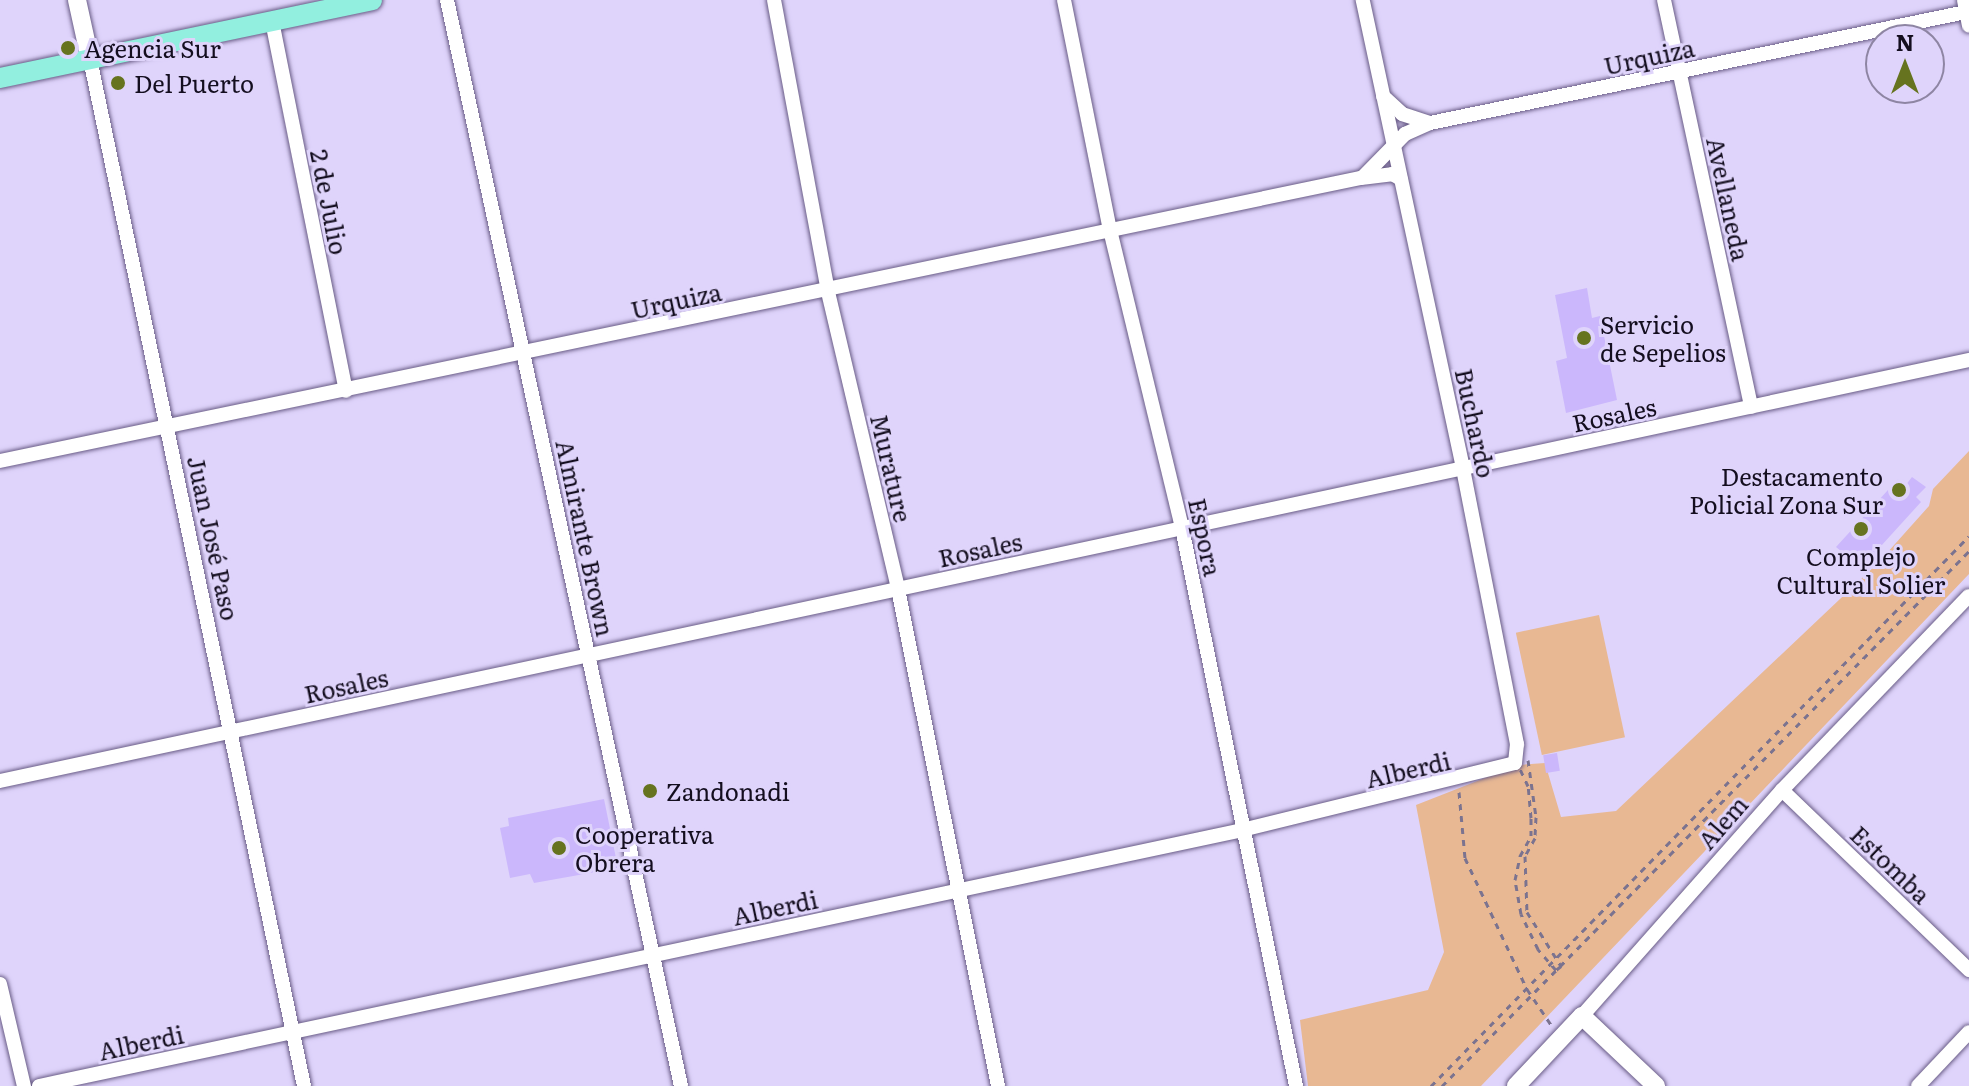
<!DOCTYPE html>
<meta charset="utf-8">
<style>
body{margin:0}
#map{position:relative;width:1969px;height:1086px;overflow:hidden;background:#dfd4fb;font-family:Literata,serif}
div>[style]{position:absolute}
.green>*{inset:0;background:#e8b893;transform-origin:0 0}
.building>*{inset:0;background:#cbb7fc;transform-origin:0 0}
.path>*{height:3px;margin-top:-1.5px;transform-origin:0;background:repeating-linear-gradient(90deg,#7b738f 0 6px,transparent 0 12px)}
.roads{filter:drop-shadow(0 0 2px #695c86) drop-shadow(0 0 2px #695c86)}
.street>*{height:14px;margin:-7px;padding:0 7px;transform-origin:7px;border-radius:7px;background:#fff}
.secondary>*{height:18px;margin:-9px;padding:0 9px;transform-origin:9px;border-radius:9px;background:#fff}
.primary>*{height:20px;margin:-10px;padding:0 10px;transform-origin:10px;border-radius:10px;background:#92efdf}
.dots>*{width:22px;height:22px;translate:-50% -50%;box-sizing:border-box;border:4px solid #dfd4fb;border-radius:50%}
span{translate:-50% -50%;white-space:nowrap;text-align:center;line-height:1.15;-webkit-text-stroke:6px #dfd4fb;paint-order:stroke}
.poi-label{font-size:24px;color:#140e1f}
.left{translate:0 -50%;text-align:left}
.right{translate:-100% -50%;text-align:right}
.street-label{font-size:24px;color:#140e1f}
.north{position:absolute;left:1865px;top:24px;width:80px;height:80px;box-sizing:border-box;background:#dfd4fb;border:2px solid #8e85a3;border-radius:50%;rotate:0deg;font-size:22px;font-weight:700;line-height:32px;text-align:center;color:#140e1f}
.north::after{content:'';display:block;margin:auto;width:28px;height:36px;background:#66731f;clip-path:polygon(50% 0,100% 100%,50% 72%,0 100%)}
</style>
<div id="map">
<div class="green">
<i style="clip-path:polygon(1969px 451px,1969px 574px,1481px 1086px,1308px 1086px,1300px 1020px,1428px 990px,1444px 952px,1416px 805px,1518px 765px,1545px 763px,1561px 817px,1616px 811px,1878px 563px,1929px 506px,1933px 489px)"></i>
<i style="left:1599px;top:615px;width:125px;height:85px;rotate:78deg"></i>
</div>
<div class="building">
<i style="clip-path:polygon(1587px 288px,1592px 318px,1600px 316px,1617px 400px,1566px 413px,1556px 361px,1567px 358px,1555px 295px)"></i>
<i style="clip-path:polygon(1912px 477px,1926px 487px,1916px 497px,1921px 502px,1861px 568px,1836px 547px,1898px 479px,1905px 486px)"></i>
<i style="left:1557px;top:753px;width:18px;height:14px;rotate:81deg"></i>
<i style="clip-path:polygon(604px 799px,618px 868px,534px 883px,530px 874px,510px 878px,500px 828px,509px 826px,508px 818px)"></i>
</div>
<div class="path">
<i style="left:1516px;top:760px;width:12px"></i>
<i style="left:1528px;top:760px;width:58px;rotate:82deg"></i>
<i style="left:1536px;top:817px;width:21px;rotate:93deg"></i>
<i style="left:1535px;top:838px;width:21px;rotate:119deg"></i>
<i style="left:1525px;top:856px;width:56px;rotate:88deg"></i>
<i style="left:1527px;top:912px;width:64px;rotate:57.8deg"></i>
<i style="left:1561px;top:966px;width:6px;rotate:141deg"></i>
<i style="left:1556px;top:970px;width:28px;rotate:-131deg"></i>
<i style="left:1538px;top:949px;width:39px;rotate:-116deg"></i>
<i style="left:1521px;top:914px;width:35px;rotate:-100deg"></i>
<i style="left:1515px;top:880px;width:25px;rotate:-78deg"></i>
<i style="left:1520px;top:856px;width:23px;rotate:-61deg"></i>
<i style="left:1531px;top:836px;width:18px;rotate:-90deg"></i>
<i style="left:1531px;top:818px;width:32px;rotate:-95deg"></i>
<i style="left:1528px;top:786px;width:29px;rotate:-115deg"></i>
<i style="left:1459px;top:792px;width:66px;rotate:84.8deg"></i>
<i style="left:1465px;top:858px;width:145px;rotate:64.7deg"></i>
<i style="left:1527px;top:989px;width:45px;rotate:56deg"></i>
<i style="left:1431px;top:1086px;width:769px;rotate:-45.63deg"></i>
<i style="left:1442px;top:1086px;width:751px;rotate:-45.43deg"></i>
</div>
<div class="roads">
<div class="street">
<i style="left:447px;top:0;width:1111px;rotate:77.84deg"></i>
<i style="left:774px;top:0;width:297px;rotate:79.5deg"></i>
<i style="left:828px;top:292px;width:305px;rotate:76.7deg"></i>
<i style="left:898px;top:589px;width:507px;rotate:78.62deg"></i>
<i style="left:1064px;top:0;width:235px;rotate:78.7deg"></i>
<i style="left:1110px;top:230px;width:307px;rotate:76.4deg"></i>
<i style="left:1182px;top:528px;width:570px;rotate:78.45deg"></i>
<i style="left:1664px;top:0;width:416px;rotate:77.9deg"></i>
<i style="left:1964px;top:0;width:26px;rotate:79deg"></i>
<i style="left:272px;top:21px;width:377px;rotate:78.7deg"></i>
<i style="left:90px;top:59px;width:1049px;rotate:78.23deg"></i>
<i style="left:1383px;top:96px;width:26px;rotate:43deg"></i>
<i style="left:1402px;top:114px;width:28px;rotate:18deg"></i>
<i style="left:1364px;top:176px;width:59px;rotate:-45.7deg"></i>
<i style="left:1405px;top:134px;width:27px;rotate:-24deg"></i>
<i style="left:1430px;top:123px;width:547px;rotate:-11.7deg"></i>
<i style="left:0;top:461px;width:1390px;rotate:-11.75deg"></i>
<i style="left:1361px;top:178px;width:31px;rotate:-7deg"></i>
<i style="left:1392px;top:174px;width:10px;rotate:29deg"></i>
<i style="left:0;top:781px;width:2014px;rotate:-12.07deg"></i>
<i style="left:1782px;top:790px;width:260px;rotate:43.9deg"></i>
<i style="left:0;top:984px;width:105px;rotate:76.8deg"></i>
<i style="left:1582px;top:1016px;width:302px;rotate:-48.5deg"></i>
<i style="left:1782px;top:790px;width:269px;rotate:-46.1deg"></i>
<i style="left:39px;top:1086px;width:1230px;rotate:-12.01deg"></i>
<i style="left:1242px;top:830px;width:281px;rotate:-13.8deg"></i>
<i style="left:1515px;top:763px;width:19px;rotate:-84deg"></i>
<i style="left:1517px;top:744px;width:281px;rotate:-101.1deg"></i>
<i style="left:1463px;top:468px;width:479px;rotate:-102.1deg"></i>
<i style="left:1918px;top:1086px;width:74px;rotate:-46.6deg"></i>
</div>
<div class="secondary">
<i style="left:77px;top:0;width:60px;rotate:77.6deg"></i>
<i style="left:1516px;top:1086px;width:96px;rotate:-46.7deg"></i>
<i style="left:1582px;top:1016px;width:102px;rotate:43.4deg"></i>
</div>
<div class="primary">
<i style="left:0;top:78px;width:380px;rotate:-11.8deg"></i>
</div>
</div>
<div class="dots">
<i style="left:68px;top:48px;background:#66731f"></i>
<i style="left:118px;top:83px;background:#66731f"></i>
<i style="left:1584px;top:338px;background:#66731f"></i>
<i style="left:1899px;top:490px;background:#66731f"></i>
<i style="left:1861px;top:529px;background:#66731f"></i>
<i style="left:650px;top:791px;background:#66731f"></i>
<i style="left:559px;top:848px;background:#66731f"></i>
</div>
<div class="poi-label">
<span class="left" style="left:84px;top:48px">Agencia Sur</span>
<span class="left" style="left:134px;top:83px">Del Puerto</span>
<span class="left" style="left:1600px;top:338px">Servicio<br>de Sepelios</span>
<span class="right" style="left:1883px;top:490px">Destacamento<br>Policial Zona Sur</span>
<span style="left:1861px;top:570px">Complejo<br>Cultural Solier</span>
<span class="left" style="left:666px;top:791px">Zandonadi</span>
<span class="left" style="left:575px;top:848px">Cooperativa<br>Obrera</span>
</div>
<div class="street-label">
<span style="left:1649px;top:56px;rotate:-12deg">Urquiza</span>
<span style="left:1729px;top:199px;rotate:78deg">Avellaneda</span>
<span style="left:330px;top:202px;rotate:79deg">2 de Julio</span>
<span style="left:676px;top:300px;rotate:-12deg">Urquiza</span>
<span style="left:1614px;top:414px;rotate:-12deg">Rosales</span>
<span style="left:1476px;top:423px;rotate:78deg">Buchardo</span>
<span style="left:892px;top:468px;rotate:77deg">Murature</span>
<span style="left:1206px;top:537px;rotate:78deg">Espora</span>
<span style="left:214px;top:538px;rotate:78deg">Juan José Paso</span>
<span style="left:586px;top:538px;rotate:78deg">Almirante Brown</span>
<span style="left:980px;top:549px;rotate:-12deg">Rosales</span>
<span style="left:346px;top:685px;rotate:-12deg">Rosales</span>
<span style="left:1408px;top:769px;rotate:-13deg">Alberdi</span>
<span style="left:1722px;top:822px;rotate:-49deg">Alem</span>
<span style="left:1891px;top:864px;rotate:44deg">Estomba</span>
<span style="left:775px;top:907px;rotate:-12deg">Alberdi</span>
<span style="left:141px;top:1042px;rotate:-12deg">Alberdi</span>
</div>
<div class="north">N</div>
</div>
